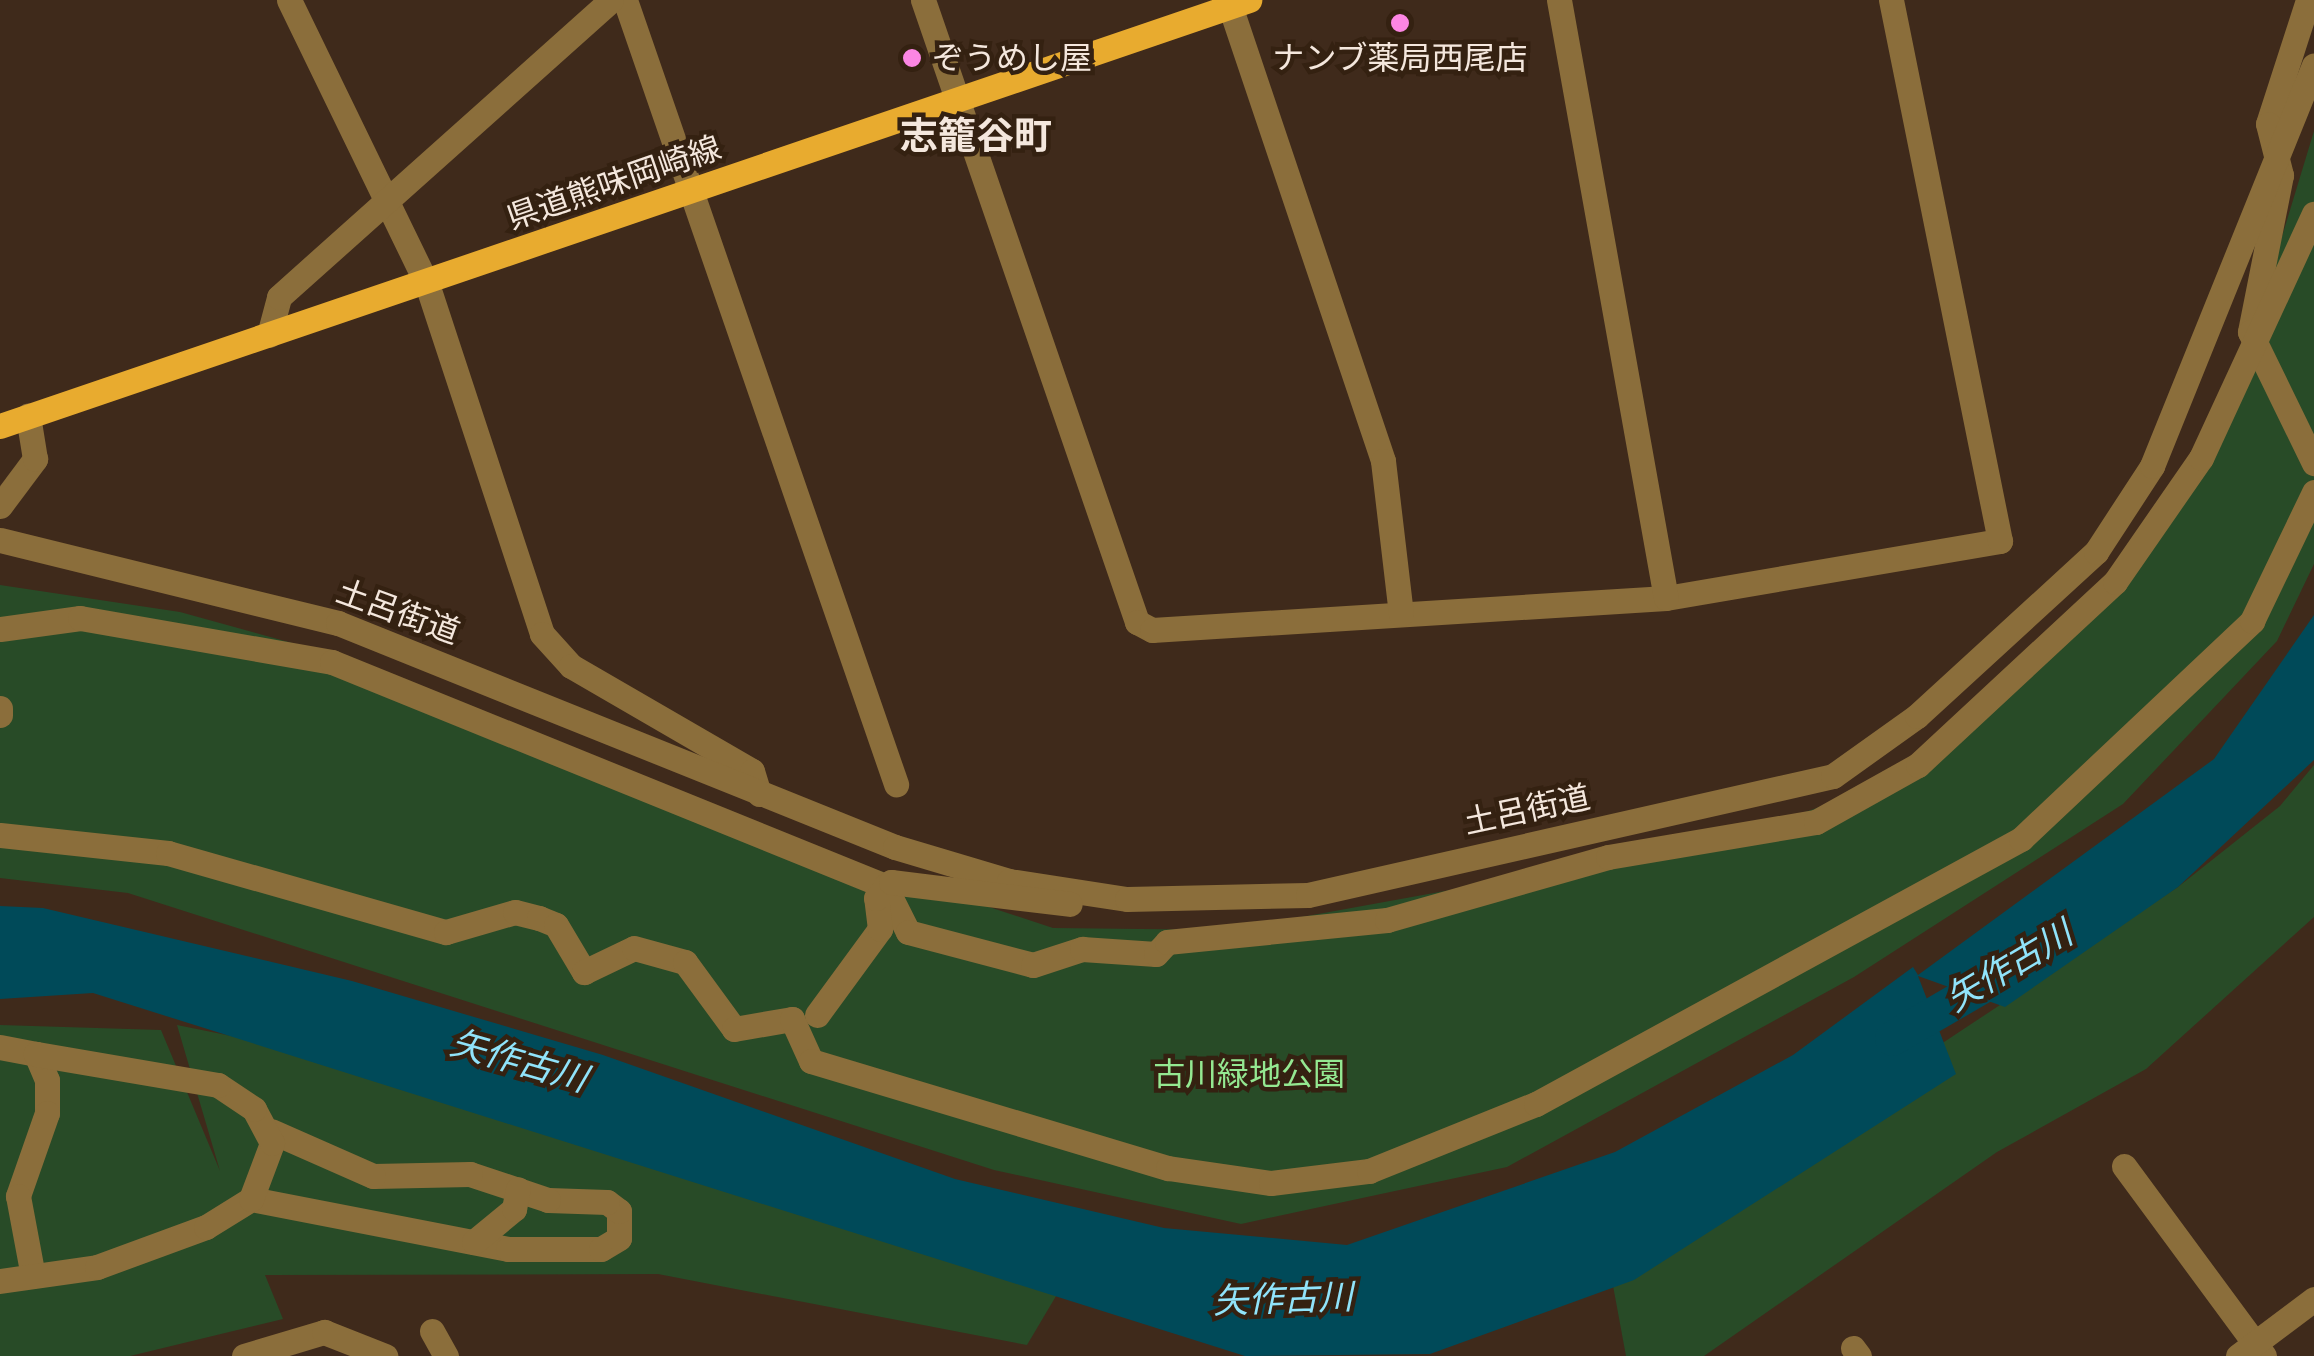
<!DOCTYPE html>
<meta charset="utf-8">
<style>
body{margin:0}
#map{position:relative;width:2314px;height:1356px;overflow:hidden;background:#3f2a1b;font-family:Raleway,"Noto Sans JP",sans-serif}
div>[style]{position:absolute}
.green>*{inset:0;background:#284b27}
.water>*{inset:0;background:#004a59}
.river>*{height:35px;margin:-17.5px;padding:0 17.5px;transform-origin:17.5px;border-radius:17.5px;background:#004a59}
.minor>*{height:25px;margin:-12.5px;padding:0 12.5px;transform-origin:12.5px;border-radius:12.5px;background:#8b6e3b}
.major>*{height:25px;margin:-12.5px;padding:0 12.5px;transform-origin:12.5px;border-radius:12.5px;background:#e8ab2f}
.dots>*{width:28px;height:28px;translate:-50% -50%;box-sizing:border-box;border:5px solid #342111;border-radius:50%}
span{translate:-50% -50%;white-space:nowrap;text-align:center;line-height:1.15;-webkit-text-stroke:9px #342111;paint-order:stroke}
.poi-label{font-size:32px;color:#f4e7dd}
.left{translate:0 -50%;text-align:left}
.street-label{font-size:32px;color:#f4e7dd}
.park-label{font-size:32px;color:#94e891}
.water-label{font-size:35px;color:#90e3fa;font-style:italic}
.quarter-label{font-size:38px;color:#f4e7dd;font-weight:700}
</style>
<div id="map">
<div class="green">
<i style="clip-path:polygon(2314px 131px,2314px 564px,2277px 641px,2123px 804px,1854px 977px,1507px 1167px,1241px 1224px,994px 1170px,128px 893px,0 878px,0 585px,180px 612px,332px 654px,874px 869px,1053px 928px,1230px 930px,1725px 840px,1874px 788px,2099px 596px,2239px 378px)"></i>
<i style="clip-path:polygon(2314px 765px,2314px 917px,2146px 1069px,1997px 1152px,1704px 1356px,1626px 1356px,1609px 1264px,2178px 887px,2280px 806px)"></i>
<i style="clip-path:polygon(0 1025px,161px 1030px,220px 1171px,177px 1025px,542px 1099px,1059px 1291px,1027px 1345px,658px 1274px,265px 1275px,283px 1319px,130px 1356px,0 1356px)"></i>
</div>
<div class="water">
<i style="clip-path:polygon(2314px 615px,2314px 760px,2178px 887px,2005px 1007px,1918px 976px,1956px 1074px,1634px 1280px,1430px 1354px,1245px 1356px,93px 993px,0 999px,0 906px,43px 908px,352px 981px,603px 1055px,955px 1179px,1164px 1228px,1347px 1245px,1615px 1152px,1793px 1055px,1913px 967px,1918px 975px,2214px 759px)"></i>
</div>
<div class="river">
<i style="left:1892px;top:1038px;width:133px;rotate:-30.2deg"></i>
</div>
<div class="minor">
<i style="left:289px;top:0;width:316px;rotate:64.1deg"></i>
<i style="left:427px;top:284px;width:368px;rotate:71.8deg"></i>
<i style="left:542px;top:634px;width:43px;rotate:47.8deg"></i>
<i style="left:571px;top:666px;width:209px;rotate:30.1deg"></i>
<i style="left:752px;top:771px;width:24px;rotate:73deg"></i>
<i style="left:625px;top:0;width:830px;rotate:70.93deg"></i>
<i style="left:923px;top:0;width:658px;rotate:71.01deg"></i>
<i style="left:1137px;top:622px;width:17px;rotate:28deg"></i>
<i style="left:1152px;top:630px;width:515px;rotate:-3.56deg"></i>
<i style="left:1666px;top:598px;width:339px;rotate:-9.7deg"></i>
<i style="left:2000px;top:541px;width:552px;rotate:-101.39deg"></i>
<i style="left:1228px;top:0;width:486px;rotate:71.4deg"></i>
<i style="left:1383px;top:461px;width:154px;rotate:83.3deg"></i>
<i style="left:1559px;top:0;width:607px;rotate:79.86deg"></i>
<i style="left:2308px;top:0;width:130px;rotate:107.9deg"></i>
<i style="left:2268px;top:124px;width:53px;rotate:75.7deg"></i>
<i style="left:2281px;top:175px;width:160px;rotate:101.2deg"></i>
<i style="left:2250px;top:332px;width:146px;rotate:64deg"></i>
<i style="left:269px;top:335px;width:39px;rotate:-75deg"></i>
<i style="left:279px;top:297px;width:445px;rotate:-41.8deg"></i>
<i style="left:0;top:506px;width:59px;rotate:-53.3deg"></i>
<i style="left:35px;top:459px;width:44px;rotate:-99.2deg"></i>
<i style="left:0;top:540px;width:348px;rotate:13.8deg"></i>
<i style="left:338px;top:623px;width:600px;rotate:21.91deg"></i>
<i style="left:895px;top:847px;width:119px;rotate:16.6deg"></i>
<i style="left:1009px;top:881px;width:119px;rotate:8.7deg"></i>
<i style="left:1127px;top:899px;width:181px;rotate:-1.3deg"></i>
<i style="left:1308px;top:895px;width:538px;rotate:-12.77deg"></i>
<i style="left:1833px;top:776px;width:103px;rotate:-35.5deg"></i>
<i style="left:1917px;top:716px;width:243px;rotate:-42.5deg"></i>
<i style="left:2096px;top:552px;width:103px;rotate:-56.9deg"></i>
<i style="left:2152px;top:466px;width:432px;rotate:-68deg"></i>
<i style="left:0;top:629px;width:81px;rotate:-7.8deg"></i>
<i style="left:80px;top:618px;width:256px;rotate:9.9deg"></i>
<i style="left:332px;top:662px;width:597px;rotate:22.05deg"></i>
<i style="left:885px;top:886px;width:51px;rotate:63.4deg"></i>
<i style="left:908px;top:932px;width:129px;rotate:14.8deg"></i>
<i style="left:1033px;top:965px;width:52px;rotate:-18.1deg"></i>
<i style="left:1082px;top:949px;width:74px;rotate:3.9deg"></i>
<i style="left:1156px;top:954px;width:16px;rotate:-47deg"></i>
<i style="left:1167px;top:942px;width:221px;rotate:-5.7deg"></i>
<i style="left:1387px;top:920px;width:230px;rotate:-15.9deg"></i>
<i style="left:1608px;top:857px;width:211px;rotate:-9.6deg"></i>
<i style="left:1816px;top:822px;width:117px;rotate:-29.2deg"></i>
<i style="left:1918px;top:765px;width:269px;rotate:-42.9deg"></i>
<i style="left:2115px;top:582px;width:151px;rotate:-55.3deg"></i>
<i style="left:2201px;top:458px;width:269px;rotate:-65.2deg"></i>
<i style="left:0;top:708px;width:7px;rotate:90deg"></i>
<i style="left:0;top:835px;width:169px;rotate:6.1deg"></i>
<i style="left:168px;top:853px;width:289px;rotate:15.9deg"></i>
<i style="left:446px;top:932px;width:72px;rotate:-16.2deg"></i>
<i style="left:515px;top:912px;width:25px;rotate:14deg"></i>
<i style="left:539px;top:918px;width:18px;rotate:22deg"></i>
<i style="left:556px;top:925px;width:55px;rotate:59.2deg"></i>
<i style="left:584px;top:972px;width:55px;rotate:-25.6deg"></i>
<i style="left:634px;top:948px;width:53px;rotate:15.4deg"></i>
<i style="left:685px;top:962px;width:83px;rotate:53.8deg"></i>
<i style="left:734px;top:1029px;width:59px;rotate:-9.8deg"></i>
<i style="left:792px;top:1019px;width:46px;rotate:65.7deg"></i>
<i style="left:811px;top:1061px;width:373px;rotate:16.7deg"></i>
<i style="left:1168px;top:1168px;width:104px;rotate:8.3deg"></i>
<i style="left:1271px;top:1183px;width:99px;rotate:-7deg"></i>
<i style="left:1369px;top:1171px;width:180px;rotate:-21.9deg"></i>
<i style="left:1536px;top:1104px;width:553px;rotate:-28.65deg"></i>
<i style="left:2021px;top:839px;width:318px;rotate:-43.3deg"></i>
<i style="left:2252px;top:621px;width:143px;rotate:-64.3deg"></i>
<i style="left:817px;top:1015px;width:107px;rotate:-53.8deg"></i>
<i style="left:880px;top:929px;width:31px;rotate:-97deg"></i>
<i style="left:876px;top:898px;width:22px;rotate:-47deg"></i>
<i style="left:891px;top:882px;width:180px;rotate:7deg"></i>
<i style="left:0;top:1047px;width:37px;rotate:11deg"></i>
<i style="left:36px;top:1054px;width:28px;rotate:67deg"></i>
<i style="left:47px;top:1080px;width:33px;rotate:90deg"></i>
<i style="left:47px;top:1113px;width:88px;rotate:109.3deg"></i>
<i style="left:18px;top:1196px;width:81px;rotate:79.4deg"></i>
<i style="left:2124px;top:1166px;width:236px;rotate:53.6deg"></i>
<i style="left:251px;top:1199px;width:262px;rotate:11deg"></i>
<i style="left:508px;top:1249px;width:93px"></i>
<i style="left:601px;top:1249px;width:21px;rotate:-31deg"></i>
<i style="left:619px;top:1238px;width:27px;rotate:-90deg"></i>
<i style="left:619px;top:1211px;width:15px;rotate:-143deg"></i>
<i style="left:607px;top:1202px;width:59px;rotate:-178.1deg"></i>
<i style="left:548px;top:1200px;width:82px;rotate:-161.6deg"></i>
<i style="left:470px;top:1174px;width:97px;rotate:178.8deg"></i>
<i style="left:373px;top:1176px;width:111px;rotate:-156.2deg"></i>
<i style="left:474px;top:1242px;width:52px;rotate:-39.5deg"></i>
<i style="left:514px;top:1209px;width:20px;rotate:-79deg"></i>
<i style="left:0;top:1281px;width:98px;rotate:-8.2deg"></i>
<i style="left:97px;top:1267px;width:116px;rotate:-20.2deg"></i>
<i style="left:206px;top:1227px;width:53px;rotate:-31.9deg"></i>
<i style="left:251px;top:1199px;width:60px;rotate:-69.4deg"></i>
<i style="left:272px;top:1143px;width:38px;rotate:-118deg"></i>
<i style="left:254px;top:1109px;width:43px;rotate:-146.3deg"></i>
<i style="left:218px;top:1085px;width:185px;rotate:-170.3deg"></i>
<i style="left:432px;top:1331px;width:29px;rotate:61deg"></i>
<i style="left:1853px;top:1348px;width:10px;rotate:53deg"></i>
<i style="left:244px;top:1356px;width:84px;rotate:-16.7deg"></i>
<i style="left:324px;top:1332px;width:66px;rotate:21.5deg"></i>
<i style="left:2238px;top:1356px;width:95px;rotate:-36.9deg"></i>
</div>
<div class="major">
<i style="left:0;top:426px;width:1320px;rotate:-18.83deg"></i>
</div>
<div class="dots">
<i style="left:1400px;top:23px;background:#fc86e3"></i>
<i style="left:912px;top:58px;background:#fc86e3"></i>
</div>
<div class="poi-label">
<span class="left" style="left:932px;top:58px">ぞうめし屋</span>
<span style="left:1400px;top:58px">ナンブ薬局西尾店</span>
</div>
<div class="street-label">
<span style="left:614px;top:183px;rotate:-19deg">県道熊味岡崎線</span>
<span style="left:398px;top:612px;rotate:20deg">土呂街道</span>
<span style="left:1527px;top:810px;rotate:-12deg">土呂街道</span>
</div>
<div class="park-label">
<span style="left:1249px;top:1074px">古川緑地公園</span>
</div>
<div class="water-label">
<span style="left:2009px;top:966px;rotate:-31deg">矢作古川</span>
<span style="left:519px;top:1061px;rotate:16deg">矢作古川</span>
<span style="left:1283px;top:1299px;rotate:-2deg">矢作古川</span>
</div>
<div class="quarter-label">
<span style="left:976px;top:136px">志籠谷町</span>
</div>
</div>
